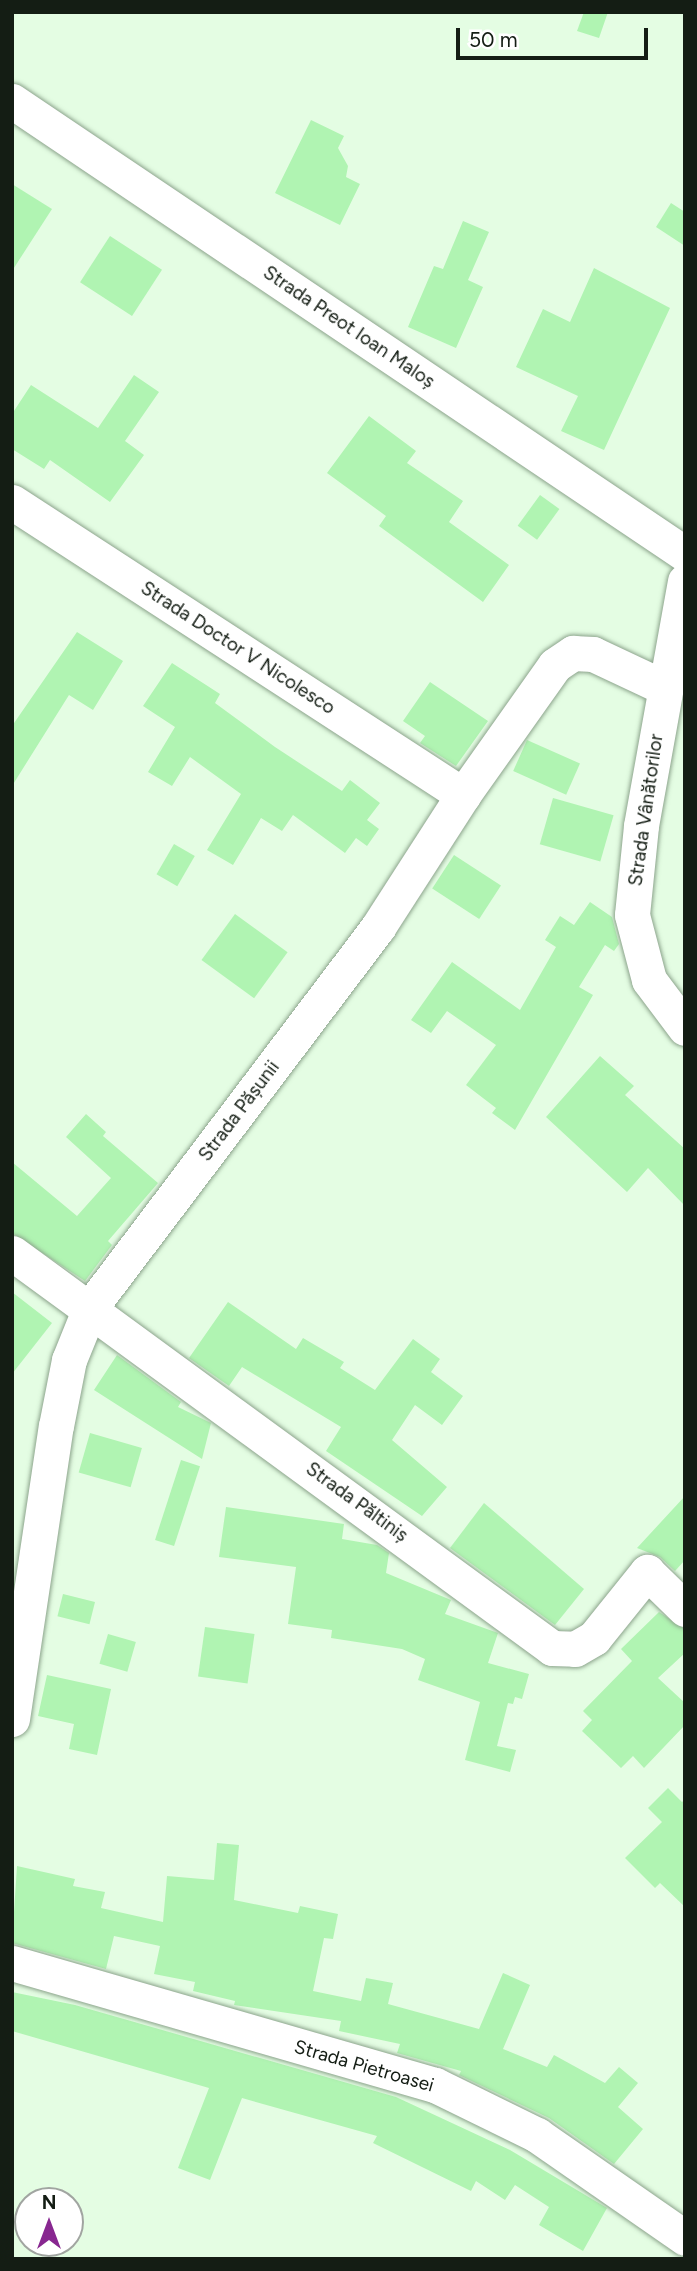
<!DOCTYPE html>
<meta charset="utf-8">
<style>
body{margin:0}
#map{position:relative;width:697px;height:2271px;overflow:hidden;background:#e4fde3;font-family:Figtree,sans-serif}
div>[style]{position:absolute}
.building>*{inset:0;background:#b0f4b2;transform-origin:0 0}
.roads{filter:drop-shadow(0 0 2px #8ca48c) drop-shadow(0 0 2px #8ca48c)}
.minor>*{height:35px;margin:-17.5px;padding:0 17.5px;transform-origin:17.5px;border-radius:17.5px;background:#fff}
span{translate:-50% -50%;white-space:nowrap;text-align:center;line-height:1.15;-webkit-text-stroke:6px #fff;paint-order:stroke}
.street-label{font-size:19px;color:#141d14}
.frame{position:absolute;inset:0;border:14px solid #141d14;pointer-events:none}
.north{position:absolute;left:14px;top:2187px;width:70px;height:70px;box-sizing:border-box;background:#fff;border:2px solid #a1a5a1;border-radius:50%;rotate:0deg;font-size:19px;font-weight:700;line-height:28px;text-align:center;color:#141d14}
.north::after{content:'';display:block;margin:auto;width:24px;height:32px;background:#882790;clip-path:polygon(50% 0,100% 100%,50% 72%,0 100%)}
.scale{position:absolute;left:456px;top:28px;width:192px;height:32px;box-sizing:border-box;border:4px solid #141d14;border-top:0;padding-left:9px;font-size:21px;line-height:24px;white-space:nowrap;color:#141d14;-webkit-text-stroke:5px #fff;paint-order:stroke}
</style>
<div id="map">
<div class="building">
<i style="clip-path:polygon(584px 12px,608px 12px,599px 38px,577px 31px)"></i>
<i style="clip-path:polygon(311px 120px,344px 136px,338px 148px,348px 166px,346px 177px,360px 184px,340px 225px,275px 193px)"></i>
<i style="clip-path:polygon(12px 184px,52px 209px,12px 271px)"></i>
<i style="clip-path:polygon(671px 203px,685px 212px,685px 246px,656px 227px)"></i>
<i style="clip-path:polygon(463px 221px,489px 232px,468px 280px,483px 287px,456px 348px,408px 327px,434px 266px,443px 269px)"></i>
<i style="left:110px;top:236px;width:62px;height:55px;rotate:33deg"></i>
<i style="clip-path:polygon(594px 268px,670px 308px,604px 450px,561px 431px,578px 396px,516px 367px,543px 309px,570px 322px)"></i>
<i style="clip-path:polygon(134px 375px,159px 392px,125px 441px,144px 455px,110px 502px,50px 460px,44px 469px,12px 449px,12px 414px,31px 385px,98px 428px)"></i>
<i style="clip-path:polygon(369px 416px,416px 451px,407px 463px,463px 501px,449px 522px,509px 565px,483px 602px,379px 526px,386px 516px,327px 473px)"></i>
<i style="left:540px;top:495px;width:24px;height:38px;rotate:36deg"></i>
<i style="clip-path:polygon(77px 632px,123px 661px,93px 710px,69px 695px,12px 786px,12px 726px)"></i>
<i style="clip-path:polygon(172px 663px,220px 694px,215px 703px,275px 747px,342px 791px,350px 780px,380px 803px,367px 820px,379px 829px,367px 846px,356px 838px,345px 853px,293px 815px,282px 831px,261px 818px,233px 865px,207px 850px,241px 794px,190px 757px,172px 786px,148px 772px,175px 727px,143px 706px)"></i>
<i style="clip-path:polygon(430px 682px,488px 721px,456px 766px,420px 743px,425px 736px,403px 721px)"></i>
<i style="left:527px;top:740px;width:58px;height:34px;rotate:24deg"></i>
<i style="left:553px;top:798px;width:63px;height:48px;rotate:16deg"></i>
<i style="left:174px;top:844px;width:24px;height:35px;rotate:30deg"></i>
<i style="left:454px;top:855px;width:56px;height:40px;rotate:33deg"></i>
<i style="clip-path:polygon(590px 902px,612px 917px,619px 944px,614px 951px,605px 945px,579px 987px,593px 995px,515px 1130px,492px 1113px,496px 1108px,466px 1085px,496px 1045px,447px 1011px,431px 1033px,411px 1020px,452px 962px,520px 1010px,556px 947px,545px 940px,560px 916px,574px 925px)"></i>
<i style="left:235px;top:914px;width:65px;height:57px;rotate:36deg"></i>
<i style="clip-path:polygon(600px 1056px,634px 1086px,625px 1095px,685px 1149px,685px 1206px,648px 1168px,627px 1192px,546px 1117px)"></i>
<i style="clip-path:polygon(86px 1114px,106px 1132px,103px 1136px,158px 1183px,108px 1241px,112px 1245px,85px 1281px,12px 1233px,12px 1162px,77px 1216px,111px 1178px,66px 1137px)"></i>
<i style="clip-path:polygon(12px 1292px,52px 1323px,12px 1374px)"></i>
<i style="clip-path:polygon(228px 1302px,296px 1349px,303px 1338px,344px 1362px,340px 1368px,375px 1390px,413px 1339px,440px 1359px,431px 1372px,463px 1396px,442px 1425px,415px 1405px,392px 1440px,447px 1487px,422px 1516px,326px 1451px,341px 1427px,242px 1367px,229px 1386px,189px 1358px)"></i>
<i style="clip-path:polygon(117px 1355px,181px 1402px,178px 1407px,211px 1423px,202px 1459px,94px 1390px)"></i>
<i style="left:90px;top:1433px;width:54px;height:41px;rotate:16deg"></i>
<i style="left:181px;top:1460px;width:20px;height:84px;rotate:18deg"></i>
<i style="clip-path:polygon(685px 1496px,685px 1560px,675px 1571px,660px 1557px,637px 1548px)"></i>
<i style="clip-path:polygon(484px 1503px,584px 1589px,555px 1625px,450px 1548px)"></i>
<i style="clip-path:polygon(226px 1507px,344px 1524px,342px 1539px,377px 1545px,389px 1553px,386px 1573px,451px 1600px,445px 1614px,498px 1633px,488px 1663px,529px 1674px,522px 1699px,515px 1697px,513px 1704px,508px 1703px,497px 1746px,516px 1750px,510px 1772px,465px 1760px,480px 1702px,418px 1680px,425px 1659px,402px 1649px,331px 1638px,332px 1630px,288px 1624px,296px 1567px,219px 1557px)"></i>
<i style="left:63px;top:1594px;width:33px;height:23px;rotate:14deg"></i>
<i style="clip-path:polygon(659px 1612px,685px 1629px,685px 1653px,658px 1678px,685px 1703px,685px 1725px,644px 1768px,633px 1756px,621px 1768px,582px 1731px,592px 1720px,583px 1711px,632px 1661px,621px 1649px)"></i>
<i style="left:205px;top:1627px;width:50px;height:50px;rotate:8deg"></i>
<i style="left:108px;top:1634px;width:29px;height:31px;rotate:16deg"></i>
<i style="clip-path:polygon(47px 1675px,111px 1689px,97px 1755px,69px 1749px,74px 1724px,38px 1716px)"></i>
<i style="clip-path:polygon(668px 1788px,682px 1802px,685px 1799px,685px 1907px,660px 1883px,655px 1888px,625px 1858px,662px 1822px,648px 1808px)"></i>
<i style="clip-path:polygon(217px 1843px,239px 1845px,234px 1900px,298px 1913px,300px 1906px,338px 1914px,333px 1939px,324px 1938px,313px 1991px,361px 2001px,366px 1978px,393px 1983px,388px 2004px,479px 2029px,503px 1973px,530px 1985px,503px 2049px,547px 2067px,554px 2055px,605px 2083px,619px 2067px,638px 2083px,618px 2107px,643px 2129px,614px 2164px,549px 2118px,459px 2075px,461px 2071px,397px 2053px,400px 2044px,339px 2031px,341px 2021px,234px 2005px,235px 2001px,193px 1991px,195px 1982px,154px 1974px,160px 1946px,114px 1936px,106px 1969px,12px 1943px,17px 1866px,75px 1879px,73px 1886px,105px 1892px,101px 1908px,163px 1922px,167px 1876px,214px 1880px)"></i>
<i style="clip-path:polygon(12px 1992px,75px 2005px,396px 2097px,510px 2150px,607px 2208px,583px 2251px,539px 2225px,549px 2207px,515px 2185px,505px 2200px,476px 2181px,471px 2191px,373px 2143px,377px 2136px,242px 2098px,210px 2180px,178px 2168px,209px 2088px,12px 2031px)"></i>
</div>
<div class="roads">
<div class="minor">
<i style="left:12px;top:101px;width:811px;rotate:33.94deg"></i>
<i style="left:12px;top:502px;width:538px;rotate:33.01deg"></i>
<i style="left:685px;top:581px;width:249px;rotate:100.2deg"></i>
<i style="left:641px;top:826px;width:89px;rotate:95.8deg"></i>
<i style="left:632px;top:915px;width:67px;rotate:75.3deg"></i>
<i style="left:649px;top:980px;width:60px;rotate:53.1deg"></i>
<i style="left:12px;top:1253px;width:669px;rotate:36.18deg"></i>
<i style="left:552px;top:1648px;width:23px;rotate:2deg"></i>
<i style="left:575px;top:1649px;width:22px;rotate:-30deg"></i>
<i style="left:594px;top:1638px;width:85px;rotate:-51.2deg"></i>
<i style="left:647px;top:1572px;width:53px;rotate:44.2deg"></i>
<i style="left:12px;top:1719px;width:296px;rotate:-81.5deg"></i>
<i style="left:56px;top:1426px;width:67px;rotate:-78.9deg"></i>
<i style="left:69px;top:1360px;width:56px;rotate:-68deg"></i>
<i style="left:90px;top:1308px;width:478px;rotate:-52.9deg"></i>
<i style="left:378px;top:927px;width:157px;rotate:-57.2deg"></i>
<i style="left:463px;top:795px;width:159px;rotate:-54.7deg"></i>
<i style="left:555px;top:665px;width:22px;rotate:-34deg"></i>
<i style="left:573px;top:653px;width:20px;rotate:3deg"></i>
<i style="left:593px;top:654px;width:77px;rotate:25.2deg"></i>
<i style="left:12px;top:1963px;width:440px;rotate:16.1deg"></i>
<i style="left:435px;top:2085px;width:114px;rotate:26.1deg"></i>
<i style="left:537px;top:2135px;width:180px;rotate:34.8deg"></i>
</div>
</div>
<div class="street-label">
<span style="left:349px;top:327px;rotate:34deg">Strada Preot Ioan Maloș</span>
<span style="left:238px;top:648px;rotate:33deg">Strada Doctor V Nicolesco</span>
<span style="left:646px;top:810px;rotate:-82deg">Strada Vânătorilor</span>
<span style="left:239px;top:1111px;rotate:-53deg">Strada Pășunii</span>
<span style="left:357px;top:1502px;rotate:36deg">Strada Păltiniș</span>
<span style="left:364px;top:2066px;rotate:16deg">Strada Pietroasei</span>
</div>
<div class="frame"></div>
<div class="north">N</div>
<div class="scale">50 m</div>
</div>
